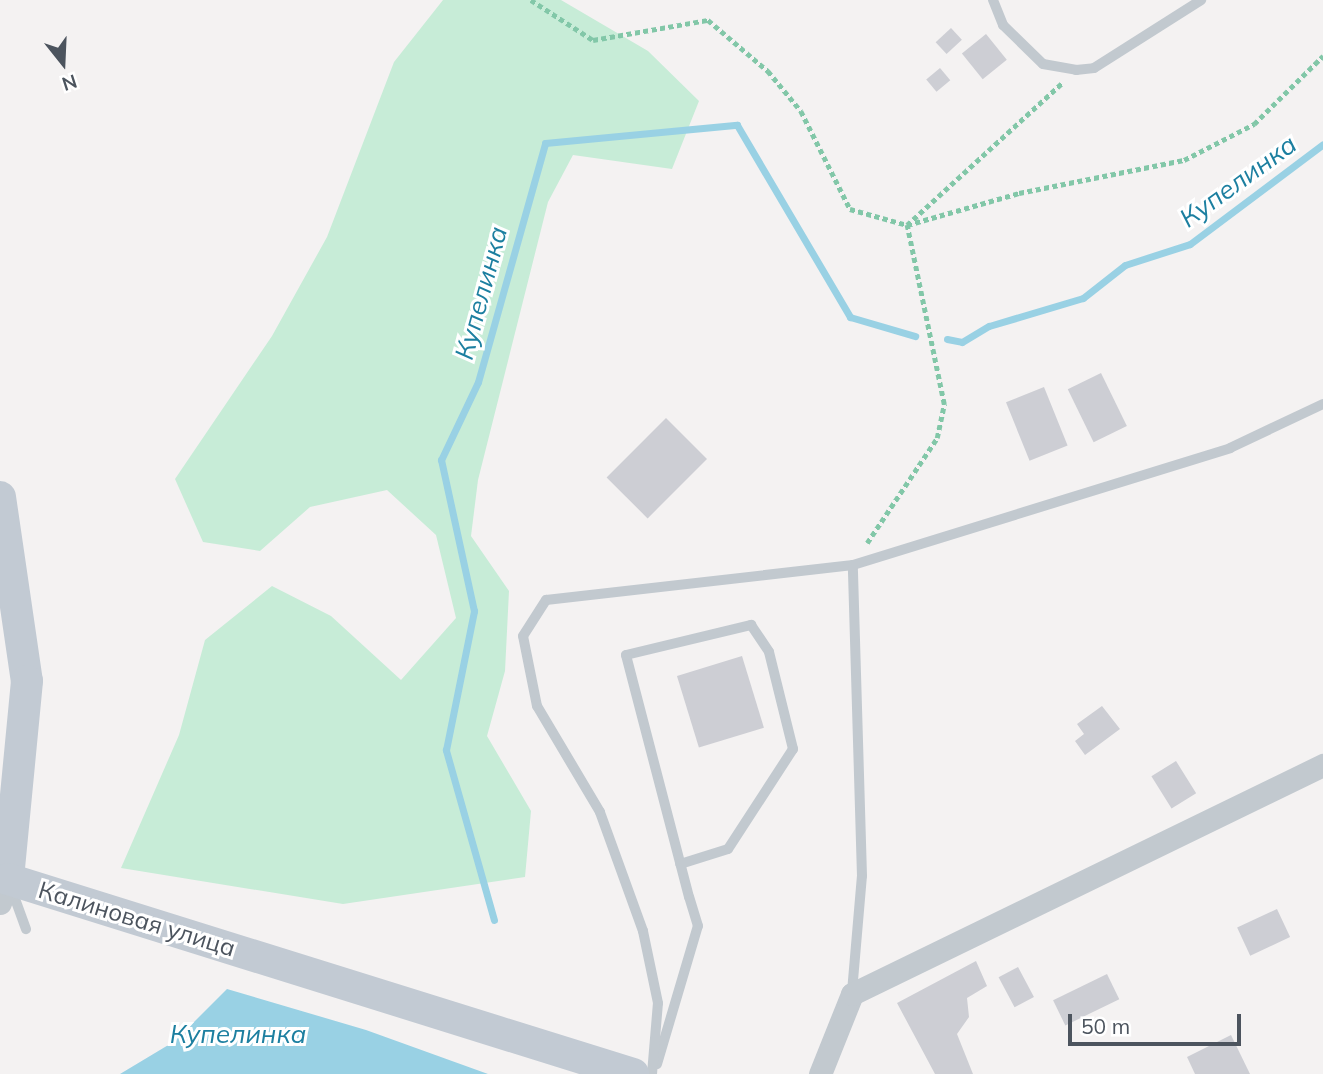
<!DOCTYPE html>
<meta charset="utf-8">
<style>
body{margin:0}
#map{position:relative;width:1323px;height:1074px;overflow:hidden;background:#f4f2f2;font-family:Mulish,sans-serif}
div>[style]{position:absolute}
.green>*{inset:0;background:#c7ecd7}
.water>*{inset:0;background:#99d1e4}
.stream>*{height:7px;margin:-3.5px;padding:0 3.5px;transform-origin:3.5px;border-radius:3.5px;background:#99d1e4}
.building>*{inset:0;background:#cdced4;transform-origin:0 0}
.path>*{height:4.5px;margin-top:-2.25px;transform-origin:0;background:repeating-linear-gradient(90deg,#82c7a8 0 5px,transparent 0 8.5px)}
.lane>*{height:10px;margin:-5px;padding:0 5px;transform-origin:5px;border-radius:5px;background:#c2c9cf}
.street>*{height:23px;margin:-11.5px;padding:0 11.5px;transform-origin:11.5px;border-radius:11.5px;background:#c2c9cf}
.secondary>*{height:32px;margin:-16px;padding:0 16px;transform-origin:16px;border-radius:16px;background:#c2cad3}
span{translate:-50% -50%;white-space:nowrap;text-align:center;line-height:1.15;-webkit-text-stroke:6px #fff;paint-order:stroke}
.street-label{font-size:24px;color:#4c545e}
.water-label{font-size:26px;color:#1c7fa0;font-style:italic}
.north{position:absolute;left:28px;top:28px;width:70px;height:70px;-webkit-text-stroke:5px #fff;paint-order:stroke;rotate:162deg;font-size:19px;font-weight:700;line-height:28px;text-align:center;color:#4c545e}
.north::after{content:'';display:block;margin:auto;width:24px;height:32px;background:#4c545e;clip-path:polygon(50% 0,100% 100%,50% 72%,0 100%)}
.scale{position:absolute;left:1068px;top:1014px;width:173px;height:32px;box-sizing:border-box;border:4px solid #4c545e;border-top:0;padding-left:9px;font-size:21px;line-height:24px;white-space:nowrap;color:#4c545e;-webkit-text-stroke:5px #fff;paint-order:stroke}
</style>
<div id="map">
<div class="green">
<i style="clip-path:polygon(443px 0,561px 0,648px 51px,699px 101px,672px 169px,573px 155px,548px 202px,478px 480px,471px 536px,509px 591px,505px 671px,487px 736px,531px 811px,525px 877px,343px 904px,121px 868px,179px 735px,205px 640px,272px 586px,331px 616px,401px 680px,456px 618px,436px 535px,387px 490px,310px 507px,260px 551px,203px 542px,175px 479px,272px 336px,327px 237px,394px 62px)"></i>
</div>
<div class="water">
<i style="clip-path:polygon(227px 989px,366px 1030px,488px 1074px,120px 1074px,175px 1041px)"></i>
</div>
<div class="stream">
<i style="left:947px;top:339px;width:15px;rotate:11deg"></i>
<i style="left:962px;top:342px;width:31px;rotate:-31deg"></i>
<i style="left:989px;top:326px;width:98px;rotate:-16.6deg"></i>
<i style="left:1083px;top:298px;width:53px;rotate:-38.2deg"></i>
<i style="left:1125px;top:265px;width:68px;rotate:-17.9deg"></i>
<i style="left:1190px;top:244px;width:166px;rotate:-36.9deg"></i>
<i style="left:494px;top:920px;width:177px;rotate:-105.8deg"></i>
<i style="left:446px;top:750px;width:142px;rotate:-78.6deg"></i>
<i style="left:474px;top:611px;width:155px;rotate:-102.3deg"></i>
<i style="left:441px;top:460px;width:86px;rotate:-64.6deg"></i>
<i style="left:478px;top:382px;width:248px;rotate:-74.3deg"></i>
<i style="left:545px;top:143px;width:193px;rotate:-5.4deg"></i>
<i style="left:737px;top:125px;width:223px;rotate:59.5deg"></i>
<i style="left:850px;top:317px;width:68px;rotate:16.3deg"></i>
</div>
<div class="building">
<i style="left:951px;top:28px;width:16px;height:21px;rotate:47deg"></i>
<i style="left:986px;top:34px;width:33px;height:31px;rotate:51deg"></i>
<i style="left:940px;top:68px;width:16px;height:18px;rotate:50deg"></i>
<i style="left:1101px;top:373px;width:59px;height:37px;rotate:64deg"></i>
<i style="left:1044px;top:387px;width:63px;height:41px;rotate:68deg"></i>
<i style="left:666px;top:418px;width:58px;height:84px;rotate:45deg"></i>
<i style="left:742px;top:656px;width:75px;height:68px;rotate:73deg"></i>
<i style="clip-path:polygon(1102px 706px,1120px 729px,1085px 755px,1075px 741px,1084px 734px,1077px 724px)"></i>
<i style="left:1176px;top:761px;width:38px;height:29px;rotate:58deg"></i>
<i style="left:1277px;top:909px;width:31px;height:44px;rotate:65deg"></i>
<i style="clip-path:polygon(976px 961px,987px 986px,967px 998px,969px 1017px,957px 1034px,973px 1074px,935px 1074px,897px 1003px)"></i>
<i style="left:1018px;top:967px;width:34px;height:22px;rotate:62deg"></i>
<i style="left:1107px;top:974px;width:28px;height:60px;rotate:64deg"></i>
<i style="clip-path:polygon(1231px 1035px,1250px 1074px,1195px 1074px,1187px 1057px)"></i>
</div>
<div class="path">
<i style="left:531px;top:0;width:74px;rotate:32.8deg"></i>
<i style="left:593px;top:40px;width:117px;rotate:-9.9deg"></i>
<i style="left:708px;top:20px;width:79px;rotate:40.4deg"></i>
<i style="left:768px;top:71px;width:52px;rotate:50.5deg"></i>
<i style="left:801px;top:111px;width:110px;rotate:63.4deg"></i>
<i style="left:850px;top:209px;width:59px;rotate:15.7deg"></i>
<i style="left:907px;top:225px;width:116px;rotate:-15.9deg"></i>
<i style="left:1019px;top:193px;width:168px;rotate:-11.3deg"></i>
<i style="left:1184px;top:160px;width:79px;rotate:-27.2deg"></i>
<i style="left:1254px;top:124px;width:97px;rotate:-44.6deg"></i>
<i style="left:867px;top:543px;width:126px;rotate:-56.3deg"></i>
<i style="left:937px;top:438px;width:35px;rotate:-78deg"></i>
<i style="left:944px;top:404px;width:183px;rotate:-101.7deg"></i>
<i style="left:907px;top:225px;width:210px;rotate:-42.5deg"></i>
</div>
<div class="lane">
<i style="left:993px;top:0;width:27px;rotate:68deg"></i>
<i style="left:1003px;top:25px;width:56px;rotate:44.3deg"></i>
<i style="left:1043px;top:64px;width:34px;rotate:10deg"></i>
<i style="left:1076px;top:70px;width:18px;rotate:-6deg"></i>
<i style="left:1094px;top:68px;width:127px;rotate:-32.4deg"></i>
<i style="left:10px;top:885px;width:47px;rotate:70deg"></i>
<i style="left:852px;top:992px;width:116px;rotate:-85.1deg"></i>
<i style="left:862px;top:876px;width:311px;rotate:-91.7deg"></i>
<i style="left:657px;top:1064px;width:144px;rotate:-73.5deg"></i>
<i style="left:698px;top:926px;width:30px;rotate:-107deg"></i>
<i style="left:689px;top:897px;width:250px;rotate:-104.6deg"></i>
<i style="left:626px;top:655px;width:129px;rotate:-13.5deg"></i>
<i style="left:751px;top:625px;width:32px;rotate:56deg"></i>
<i style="left:769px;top:652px;width:100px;rotate:76.1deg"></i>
<i style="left:793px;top:749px;width:119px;rotate:123deg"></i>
<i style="left:728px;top:849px;width:50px;rotate:162.6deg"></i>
<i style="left:652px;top:1074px;width:71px;rotate:-85.2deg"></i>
<i style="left:658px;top:1003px;width:74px;rotate:-101.8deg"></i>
<i style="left:643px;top:931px;width:127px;rotate:-109.9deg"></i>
<i style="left:600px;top:812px;width:123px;rotate:-120.7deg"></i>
<i style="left:537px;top:706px;width:71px;rotate:-101.3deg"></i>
<i style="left:523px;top:636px;width:43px;rotate:-57.4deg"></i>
<i style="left:546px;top:600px;width:309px;rotate:-6.5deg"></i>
<i style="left:853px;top:565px;width:395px;rotate:-17.2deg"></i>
<i style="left:1230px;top:448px;width:103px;rotate:-25.3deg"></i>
</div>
<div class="street">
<i style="left:0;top:903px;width:25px;rotate:-72deg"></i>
<i style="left:820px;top:1074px;width:86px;rotate:-68.2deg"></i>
<i style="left:852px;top:994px;width:524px;rotate:-25.93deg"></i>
</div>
<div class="secondary">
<i style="left:0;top:497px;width:186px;rotate:81.7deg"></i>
<i style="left:27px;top:681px;width:199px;rotate:95.5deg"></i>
<i style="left:8px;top:879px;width:655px;rotate:17.33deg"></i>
</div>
<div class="street-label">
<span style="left:137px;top:919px;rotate:17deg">Калиновая улица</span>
</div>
<div class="water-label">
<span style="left:1238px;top:181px;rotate:-36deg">Купелинка</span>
<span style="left:481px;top:293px;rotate:-75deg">Купелинка</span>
<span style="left:238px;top:1034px">Купелинка</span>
</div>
<div class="north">N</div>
<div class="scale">50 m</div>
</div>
